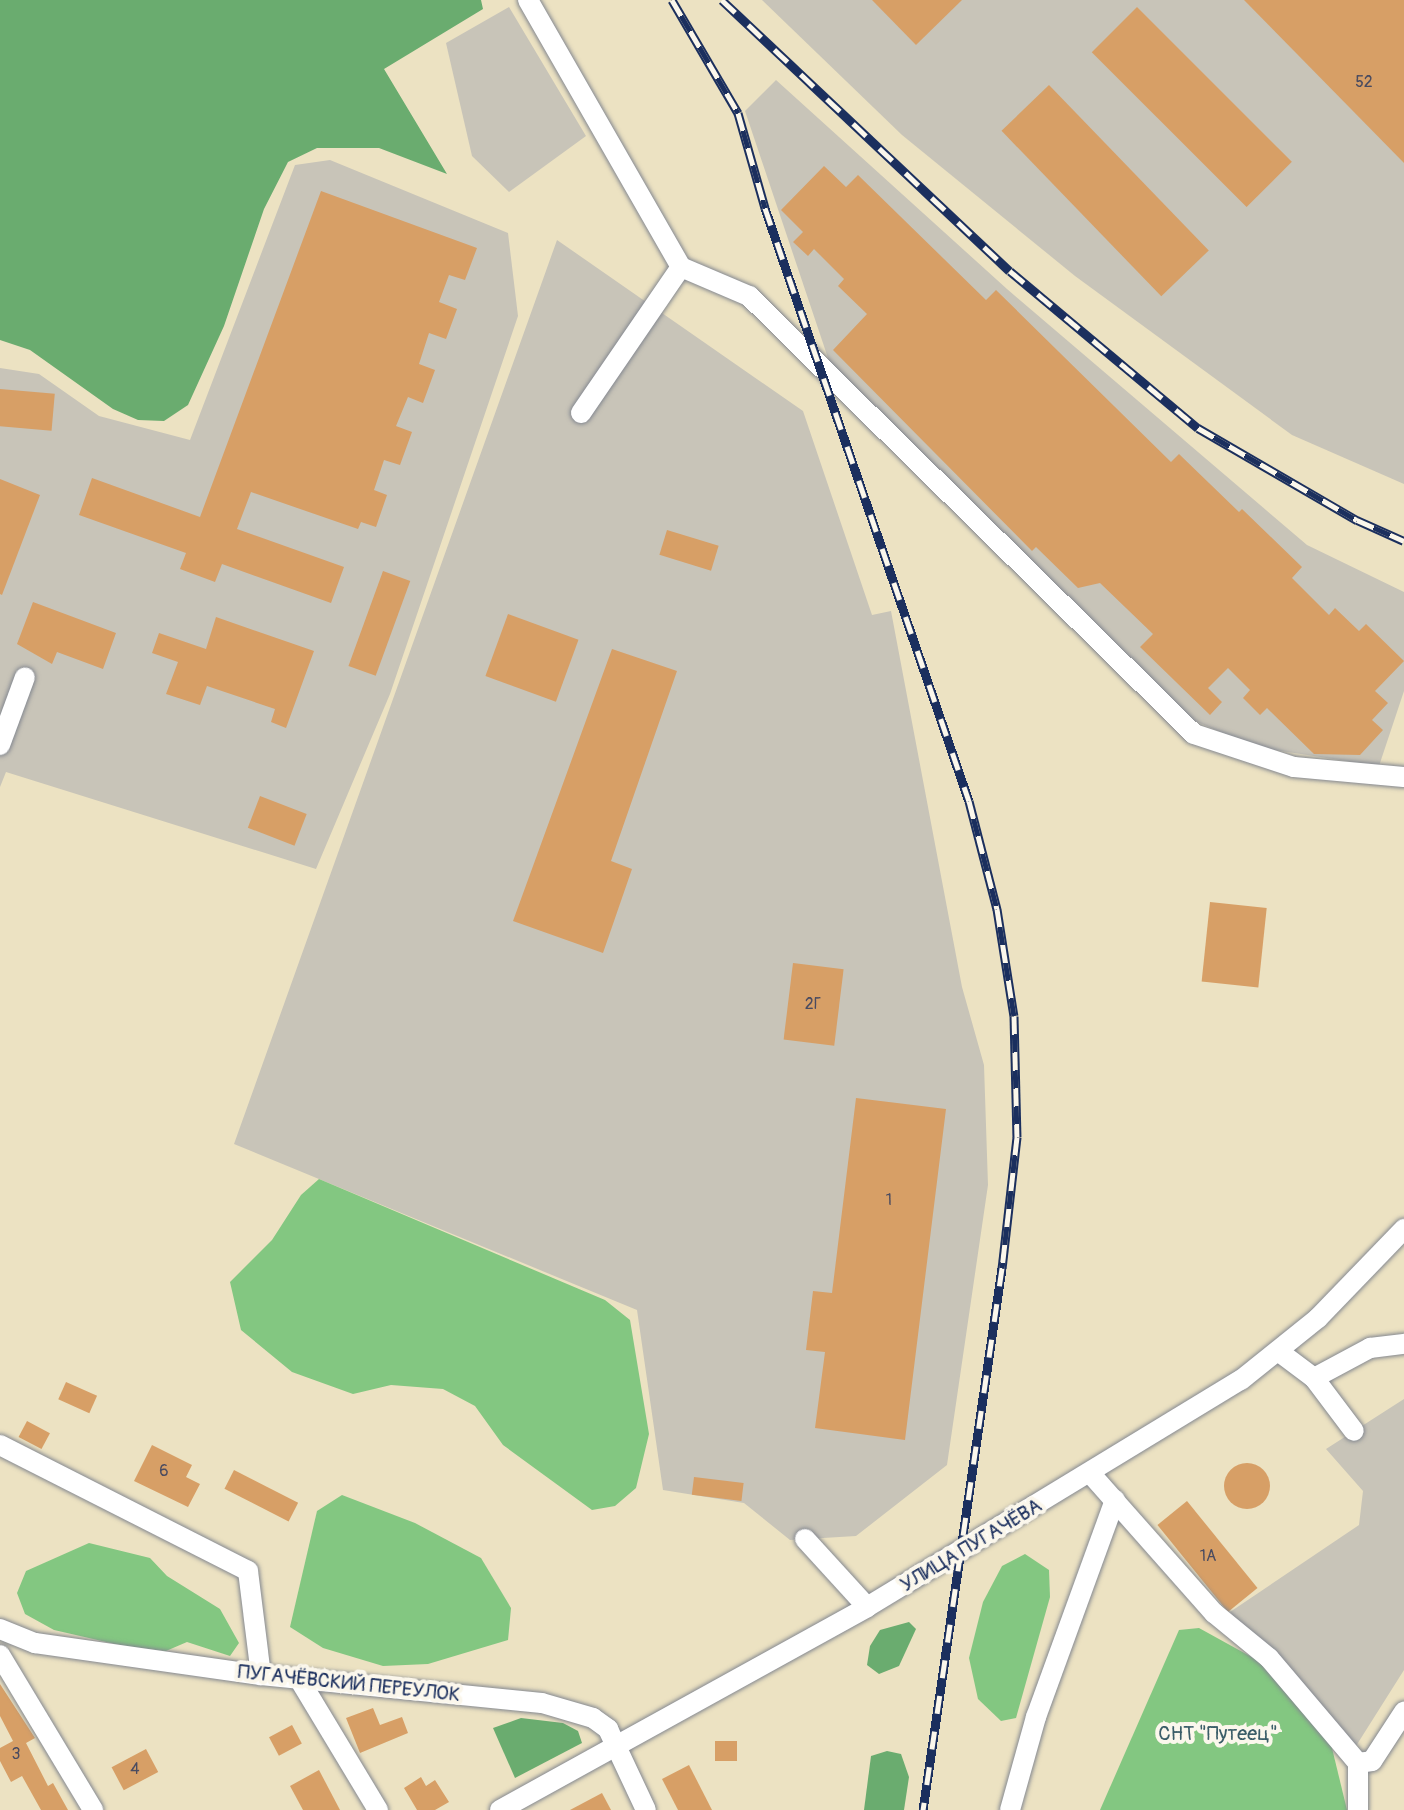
<!DOCTYPE html>
<meta charset="utf-8">
<style>
body{margin:0}
#map{position:relative;width:1404px;height:1810px;overflow:hidden;background:#ece2c2;font-family:Pangolin,sans-serif}
div>[style]{position:absolute}
.industrial>*{inset:0;background:#c8c4b8}
.green>*{inset:0;background:#83c781}
.forest>*{inset:0;background:#6aac6f}
.building>*{inset:0;background:#d79f66;transform-origin:0 0}
.round{border-radius:50%}
.roads{filter:drop-shadow(0 0 2px #848890) drop-shadow(0 0 2px #848890)}
.minor>*{height:20px;margin:-10px;padding:0 10px;transform-origin:10px;border-radius:10px;background:#fff}
.rail>*{height:9px;margin-top:-4.5px;transform-origin:0;background:repeating-linear-gradient(90deg,#fbf7ec 0 18px,#1b2f5e 0 36px);box-sizing:border-box;border-block:2px solid #1b2f5e}
span{translate:-50% -50%;white-space:nowrap;text-align:center;line-height:1.15;-webkit-text-stroke:8px #fbf7ec;paint-order:stroke}
.number-label{font-size:16px;color:#4a4b60}
.number-label span{-webkit-text-stroke-width:0}
.street-label{font-size:20px;color:#1b2f5e}
.park-label{font-size:20px;color:#3a5d68}
</style>
<div id="map">
<div class="industrial">
<i style="clip-path:polygon(762px 0,1404px 0,1404px 484px,1292px 435px,1075px 276px,902px 135px)"></i>
<i style="clip-path:polygon(509px 7px,586px 136px,509px 192px,472px 156px,446px 43px)"></i>
<i style="clip-path:polygon(776px 80px,1007px 289px,1307px 545px,1404px 592px,1404px 691px,1379px 766px,1255px 747px,1193px 720px,829px 361px,745px 111px)"></i>
<i style="clip-path:polygon(330px 160px,508px 233px,518px 316px,390px 694px,316px 869px,6px 772px,0 787px,0 368px,39px 374px,99px 416px,190px 440px,295px 165px)"></i>
<i style="clip-path:polygon(557px 240px,803px 411px,872px 615px,891px 611px,962px 987px,984px 1065px,988px 1185px,947px 1465px,856px 1536px,790px 1540px,744px 1503px,663px 1490px,637px 1310px,234px 1144px)"></i>
<i style="clip-path:polygon(1404px 1399px,1404px 1670px,1356px 1746px,1230px 1612px,1359px 1525px,1363px 1491px,1326px 1449px)"></i>
</div>
<div class="green">
<i style="clip-path:polygon(319px 1179px,605px 1300px,630px 1320px,649px 1434px,636px 1488px,615px 1506px,592px 1510px,503px 1445px,475px 1406px,443px 1389px,391px 1385px,353px 1394px,292px 1372px,241px 1330px,230px 1282px,272px 1240px,301px 1195px)"></i>
<i style="clip-path:polygon(342px 1495px,415px 1523px,481px 1558px,511px 1608px,508px 1640px,428px 1664px,383px 1666px,323px 1648px,290px 1627px,317px 1511px)"></i>
<i style="clip-path:polygon(89px 1543px,150px 1558px,167px 1576px,220px 1609px,239px 1643px,230px 1656px,187px 1642px,166px 1651px,128px 1647px,54px 1630px,25px 1614px,17px 1593px,26px 1571px)"></i>
<i style="clip-path:polygon(1025px 1554px,1049px 1570px,1050px 1597px,1016px 1718px,1001px 1721px,978px 1699px,969px 1658px,983px 1602px,1002px 1566px)"></i>
<i style="clip-path:polygon(1199px 1628px,1257px 1660px,1331px 1744px,1347px 1810px,1100px 1810px,1179px 1630px)"></i>
</div>
<div class="forest">
<i style="clip-path:polygon(0 0,481px 0,483px 9px,384px 69px,447px 174px,379px 148px,317px 148px,288px 162px,264px 209px,224px 326px,188px 405px,164px 421px,138px 420px,113px 409px,30px 350px,0 340px)"></i>
<i style="clip-path:polygon(909px 1622px,916px 1629px,899px 1666px,879px 1674px,867px 1665px,870px 1646px,880px 1630px)"></i>
<i style="clip-path:polygon(521px 1718px,563px 1723px,578px 1731px,582px 1743px,515px 1778px,493px 1728px)"></i>
<i style="clip-path:polygon(887px 1751px,901px 1754px,909px 1777px,904px 1810px,864px 1810px,871px 1756px)"></i>
</div>
<div class="building">
<i style="clip-path:polygon(872px 0,962px 0,916px 45px)"></i>
<i style="clip-path:polygon(1244px 0,1404px 0,1404px 163px)"></i>
<i style="left:1137px;top:7px;width:219px;height:64px;rotate:45deg"></i>
<i style="left:1049px;top:85px;width:230px;height:66px;rotate:46deg"></i>
<i style="clip-path:polygon(824px 166px,846px 187px,858px 175px,986px 300px,996px 290px,1171px 462px,1179px 454px,1239px 512px,1242px 509px,1302px 567px,1292px 578px,1329px 615px,1335px 608px,1359px 631px,1366px 624px,1404px 661px,1375px 691px,1388px 703px,1372px 720px,1383px 730px,1360px 755px,1314px 754px,1267px 708px,1260px 715px,1243px 698px,1250px 690px,1228px 668px,1208px 688px,1222px 702px,1210px 715px,1140px 647px,1153px 634px,1100px 583px,1078px 588px,1036px 547px,1032px 551px,833px 350px,867px 314px,838px 286px,844px 279px,814px 249px,808px 256px,793px 242px,803px 232px,781px 210px)"></i>
<i style="clip-path:polygon(321px 191px,477px 248px,465px 280px,449px 275px,439px 302px,457px 309px,446px 339px,429px 333px,419px 364px,435px 370px,423px 403px,408px 397px,396px 426px,412px 432px,400px 465px,384px 460px,374px 490px,387px 495px,376px 527px,361px 522px,358px 529px,251px 492px,237px 529px,344px 567px,331px 603px,222px 564px,215px 582px,180px 569px,186px 553px,79px 515px,92px 478px,200px 517px)"></i>
<i style="left:0;top:389px;width:55px;height:37px;rotate:5deg"></i>
<i style="clip-path:polygon(0 479px,40px 495px,2px 595px,0 594px)"></i>
<i style="left:667px;top:530px;width:54px;height:26px;rotate:17deg"></i>
<i style="left:383px;top:571px;width:29px;height:101px;rotate:20deg"></i>
<i style="clip-path:polygon(33px 602px,116px 633px,103px 669px,57px 652px,52px 664px,17px 644px)"></i>
<i style="left:508px;top:614px;width:75px;height:66px;rotate:20deg"></i>
<i style="clip-path:polygon(216px 617px,314px 651px,286px 728px,271px 722px,275px 709px,207px 686px,200px 705px,166px 694px,178px 662px,152px 653px,159px 633px,206px 649px)"></i>
<i style="clip-path:polygon(612px 649px,677px 671px,611px 861px,632px 869px,603px 953px,513px 921px)"></i>
<i style="left:260px;top:796px;width:50px;height:34px;rotate:21deg"></i>
<i style="left:1210px;top:902px;width:57px;height:80px;rotate:6deg"></i>
<i style="left:793px;top:963px;width:51px;height:77px;rotate:7deg"></i>
<i style="clip-path:polygon(856px 1098px,946px 1109px,905px 1440px,815px 1428px,825px 1352px,806px 1350px,813px 1291px,832px 1293px)"></i>
<i style="left:66px;top:1382px;width:34px;height:19px;rotate:24deg"></i>
<i style="left:27px;top:1421px;width:26px;height:18px;rotate:28deg"></i>
<i style="clip-path:polygon(152px 1445px,192px 1465px,186px 1477px,200px 1484px,188px 1507px,134px 1481px)"></i>
<i class="round" style="left:1224px;top:1463px;width:46px;height:46px"></i>
<i style="left:234px;top:1470px;width:72px;height:21px;rotate:27deg"></i>
<i style="left:694px;top:1477px;width:50px;height:18px;rotate:7deg"></i>
<i style="left:1187px;top:1501px;width:112px;height:38px;rotate:51deg"></i>
<i style="clip-path:polygon(0 1684px,35px 1738px,26px 1743px,48px 1786px,53px 1783px,68px 1810px,41px 1810px,22px 1776px,11px 1782px,0 1761px,0 1748px,13px 1741px,0 1716px)"></i>
<i style="clip-path:polygon(373px 1708px,380px 1725px,402px 1717px,408px 1733px,360px 1753px,346px 1718px)"></i>
<i style="left:292px;top:1725px;width:21px;height:26px;rotate:62deg"></i>
<i style="left:737px;top:1741px;width:20px;height:22px;rotate:90deg"></i>
<i style="left:146px;top:1749px;width:26px;height:39px;rotate:62deg"></i>
<i style="clip-path:polygon(689px 1765px,712px 1810px,678px 1810px,662px 1779px)"></i>
<i style="clip-path:polygon(319px 1770px,340px 1810px,303px 1810px,290px 1786px)"></i>
<i style="clip-path:polygon(421px 1777px,426px 1786px,435px 1780px,449px 1802px,435px 1810px,417px 1810px,404px 1788px)"></i>
<i style="clip-path:polygon(602px 1793px,611px 1810px,570px 1810px)"></i>
</div>
<div class="roads">
<div class="minor">
<i style="left:528px;top:0;width:308px;rotate:60.2deg"></i>
<i style="left:581px;top:413px;width:177px;rotate:-55.6deg"></i>
<i style="left:681px;top:267px;width:74px;rotate:23.1deg"></i>
<i style="left:749px;top:296px;width:624px;rotate:44.55deg"></i>
<i style="left:1194px;top:734px;width:105px;rotate:18.3deg"></i>
<i style="left:1294px;top:767px;width:110px;rotate:5.2deg"></i>
<i style="left:0;top:745px;width:72px;rotate:-69.8deg"></i>
<i style="left:1278px;top:1351px;width:45px;rotate:36.9deg"></i>
<i style="left:1314px;top:1378px;width:64px;rotate:-28.2deg"></i>
<i style="left:1370px;top:1348px;width:34px;rotate:-7deg"></i>
<i style="left:1314px;top:1378px;width:66px;rotate:53deg"></i>
<i style="left:0;top:1445px;width:278px;rotate:26.9deg"></i>
<i style="left:248px;top:1571px;width:105px;rotate:82.9deg"></i>
<i style="left:1091px;top:1474px;width:186px;rotate:48.5deg"></i>
<i style="left:1214px;top:1613px;width:71px;rotate:39.3deg"></i>
<i style="left:1269px;top:1658px;width:138px;rotate:49.7deg"></i>
<i style="left:1358px;top:1763px;width:14px;rotate:-8deg"></i>
<i style="left:1372px;top:1761px;width:59px;rotate:-56.9deg"></i>
<i style="left:805px;top:1539px;width:92px;rotate:47.6deg"></i>
<i style="left:0;top:1629px;width:38px;rotate:22deg"></i>
<i style="left:35px;top:1643px;width:228px;rotate:8.1deg"></i>
<i style="left:261px;top:1675px;width:282px;rotate:5.7deg"></i>
<i style="left:542px;top:1703px;width:53px;rotate:16.4deg"></i>
<i style="left:593px;top:1718px;width:19px;rotate:36deg"></i>
<i style="left:608px;top:1729px;width:89px;rotate:64.9deg"></i>
<i style="left:0;top:1655px;width:181px;rotate:59deg"></i>
<i style="left:299px;top:1679px;width:153px;rotate:58.9deg"></i>
<i style="left:500px;top:1810px;width:419px;rotate:-28.9deg"></i>
<i style="left:867px;top:1607px;width:437px;rotate:-31.3deg"></i>
<i style="left:1241px;top:1380px;width:99px;rotate:-38.8deg"></i>
<i style="left:1318px;top:1318px;width:124px;rotate:-46deg"></i>
<i style="left:1010px;top:1810px;width:97px;rotate:-74.4deg"></i>
<i style="left:1036px;top:1717px;width:231px;rotate:-70deg"></i>
<i style="left:1358px;top:1810px;width:47px;rotate:-90deg"></i>
</div>
</div>
<div class="rail">
<i style="left:672px;top:0;width:131px;rotate:59.7deg"></i>
<i style="left:738px;top:113px;width:99px;rotate:74.1deg"></i>
<i style="left:765px;top:208px;width:627px;rotate:71.02deg"></i>
<i style="left:969px;top:801px;width:112px;rotate:75.5deg"></i>
<i style="left:997px;top:909px;width:108px;rotate:81deg"></i>
<i style="left:1014px;top:1016px;width:121px;rotate:88.6deg"></i>
<i style="left:1017px;top:1137px;width:132px;rotate:96.5deg"></i>
<i style="left:1002px;top:1268px;width:548px;rotate:98.29deg"></i>
<i style="left:722px;top:0;width:395px;rotate:43.3deg"></i>
<i style="left:1010px;top:271px;width:245px;rotate:39.9deg"></i>
<i style="left:1198px;top:428px;width:184px;rotate:30.1deg"></i>
<i style="left:1357px;top:520px;width:51px;rotate:24.1deg"></i>
</div>
<div class="number-label">
<span style="left:1364px;top:82px">52</span>
<span style="left:813px;top:1004px">2Г</span>
<span style="left:889px;top:1200px">1</span>
<span style="left:164px;top:1471px">6</span>
<span style="left:1208px;top:1556px">1А</span>
<span style="left:16px;top:1754px">3</span>
<span style="left:135px;top:1769px">4</span>
</div>
<div class="street-label">
<span style="left:971px;top:1545px;rotate:-31deg">УЛИЦА ПУГАЧЁВА</span>
<span style="left:349px;top:1683px;rotate:6deg">ПУГАЧЁВСКИЙ ПЕРЕУЛОК</span>
</div>
<div class="park-label">
<span style="left:1218px;top:1733px">СНТ "Путеец"</span>
</div>
</div>
